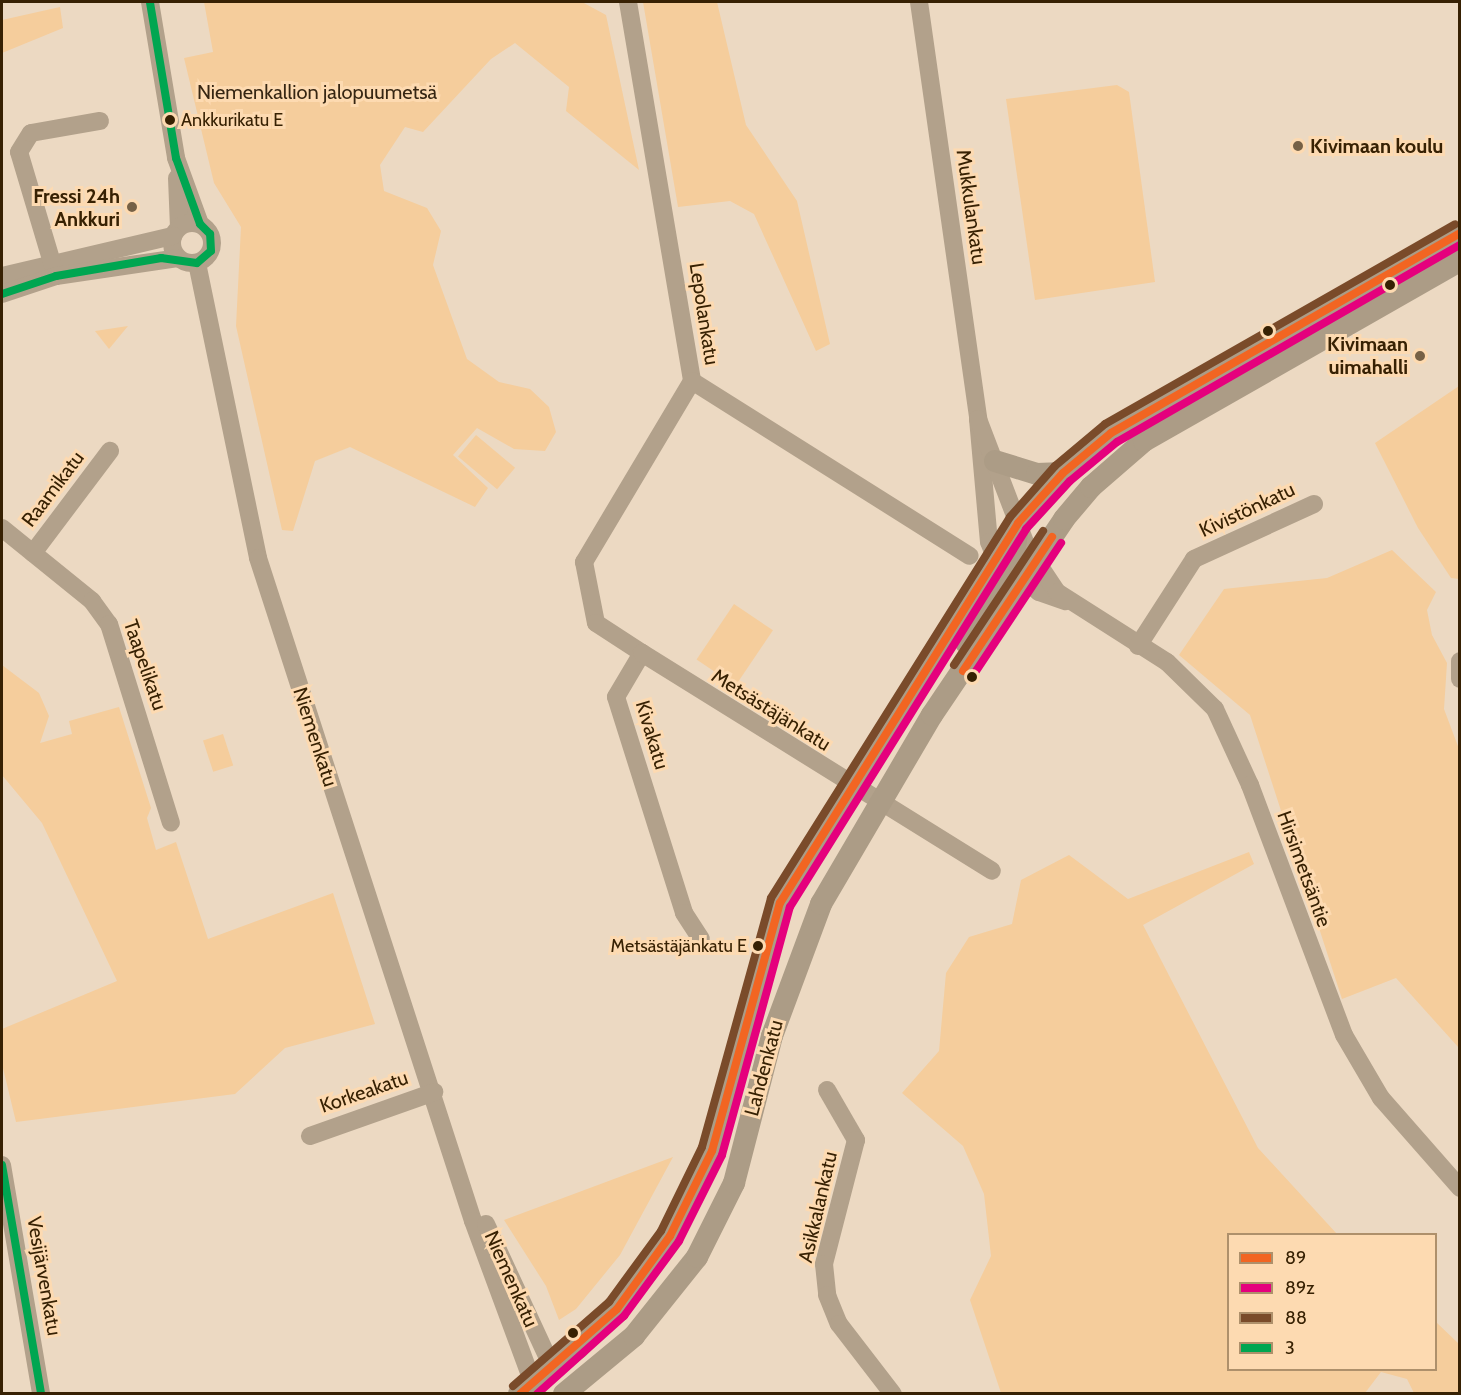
<!DOCTYPE html>
<meta charset="utf-8">
<style>
body{margin:0}
#map{position:relative;width:1461px;height:1395px;overflow:hidden;background:#ecd9c2;font-family:Cabin,sans-serif}
div>[style]{position:absolute}
.green>*{inset:0;background:#f5cd9c;transform-origin:0 0}
.minor>*{height:18px;margin:-9px;padding:0 9px;transform-origin:9px;border-radius:9px;background:#b2a18b}
.minor>.ring{margin:-9px;padding:0;box-sizing:content-box;background:none;border:18px solid #b2a18b;border-radius:50%}
.major>*{height:22px;margin:-11px;padding:0 11px;transform-origin:11px;border-radius:11px;background:#ac9c86}
.bus-1>*{height:8px;margin:-4px;padding:0 4px;transform-origin:4px;border-radius:4px;background:#f26522}
.bus-2>*{height:8px;margin:-4px;padding:0 4px;transform-origin:4px;border-radius:4px;background:#e5007d}
.bus-3>*{height:8px;margin:-4px;padding:0 4px;transform-origin:4px;border-radius:4px;background:#7a4b2a}
.bus-4>*{height:8px;margin:-4px;padding:0 4px;transform-origin:4px;border-radius:4px;background:#00a651}
.dots>*{width:16px;height:16px;translate:-50% -50%;box-sizing:border-box;border:3px solid #fddab1;border-radius:50%}
span{translate:-50% -50%;white-space:nowrap;text-align:center;line-height:1.15;-webkit-text-stroke:6px #fddab1;paint-order:stroke}
.bus-label{font-size:18px;color:#372103}
.left{translate:0 -50%;text-align:left}
.right{translate:-100% -50%;text-align:right}
.park-label{font-size:20px;color:#362613}
.poi-label{font-size:20px;color:#372103;font-weight:700}
.street-label{font-size:20px;color:#372103}
.frame{position:absolute;inset:0;border:3px solid #372103;pointer-events:none}
.legend{position:absolute;left:1227px;top:1233px;width:210px;height:138px;box-sizing:border-box;background:#fddab1;border:2px solid #ae906b;margin:0;padding:8px 10px;list-style:none;font-size:18px;color:#372103}
.legend li{display:flex;align-items:center;gap:12px;height:30px}
.legend b{width:30px;border:2px solid #ae906b}
</style>
<div id="map">
<div class="green">
<i style="clip-path:polygon(204px 2px,582px 2px,606px 15px,639px 170px,566px 111px,569px 87px,515px 43px,491px 59px,423px 132px,405px 127px,380px 165px,384px 191px,427px 208px,441px 231px,433px 265px,467px 359px,499px 382px,530px 389px,549px 407px,556px 432px,545px 451px,514px 449px,477px 428px,453px 455px,488px 488px,475px 507px,350px 447px,315px 461px,293px 531px,282px 530px,236px 326px,241px 227px,214px 183px,184px 58px,213px 52px)"></i>
<i style="clip-path:polygon(643px 2px,717px 2px,746px 125px,797px 201px,830px 344px,816px 351px,754px 214px,730px 201px,678px 207px)"></i>
<i style="clip-path:polygon(60px 7px,63px 28px,2px 53px,2px 20px)"></i>
<i style="clip-path:polygon(1117px 85px,1129px 92px,1155px 282px,1035px 300px,1006px 99px)"></i>
<i style="clip-path:polygon(128px 326px,109px 349px,95px 331px)"></i>
<i style="clip-path:polygon(1459px 386px,1459px 579px,1451px 578px,1418px 528px,1375px 443px)"></i>
<i style="left:476px;top:435px;width:51px;height:28px;rotate:40deg"></i>
<i style="clip-path:polygon(1392px 550px,1436px 592px,1427px 610px,1432px 635px,1447px 663px,1444px 709px,1459px 749px,1459px 1048px,1396px 978px,1342px 999px,1250px 715px,1179px 655px,1224px 589px,1327px 578px)"></i>
<i style="left:734px;top:604px;width:47px;height:67px;rotate:34deg"></i>
<i style="clip-path:polygon(2px 665px,39px 693px,49px 716px,40px 743px,72px 734px,69px 721px,119px 707px,151px 808px,147px 818px,156px 850px,176px 842px,208px 939px,333px 893px,375px 1024px,285px 1048px,235px 1094px,16px 1122px,2px 1064px,2px 1029px,117px 981px,42px 823px,2px 775px)"></i>
<i style="left:223px;top:734px;width:33px;height:21px;rotate:72deg"></i>
<i style="clip-path:polygon(1249px 852px,1254px 864px,1143px 925px,1258px 1148px,1337px 1234px,1228px 1234px,1228px 1370px,1436px 1370px,1436px 1322px,1459px 1344px,1459px 1393px,1414px 1393px,1407px 1379px,1381px 1372px,1365px 1393px,1001px 1393px,970px 1300px,991px 1256px,984px 1194px,963px 1146px,902px 1093px,939px 1051px,946px 973px,969px 937px,1012px 924px,1021px 880px,1069px 855px,1128px 899px)"></i>
<i style="clip-path:polygon(673px 1157px,620px 1255px,576px 1309px,559px 1320px,546px 1286px,504px 1220px)"></i>
</div>
<div class="minor">
<i style="left:150px;top:2px;width:158px;rotate:80.5deg"></i>
<i style="left:176px;top:158px;width:70px;rotate:70deg"></i>
<i style="left:628px;top:2px;width:384px;rotate:80.4deg"></i>
<i style="left:692px;top:381px;width:328px;rotate:32.2deg"></i>
<i style="left:919px;top:2px;width:421px;rotate:81.9deg"></i>
<i style="left:978px;top:419px;width:123px;rotate:84.9deg"></i>
<i style="left:989px;top:542px;width:16px;rotate:68deg"></i>
<i style="left:995px;top:557px;width:56px;rotate:38.5deg"></i>
<i style="left:1039px;top:592px;width:28px;rotate:19deg"></i>
<i style="left:177px;top:178px;width:49px;rotate:87.7deg"></i>
<i class="ring" style="left:172px;top:223px;width:22px;height:22px"></i>
<i style="left:197px;top:263px;width:301px;rotate:78.3deg"></i>
<i style="left:258px;top:558px;width:697px;rotate:72.03deg"></i>
<i style="left:473px;top:1221px;width:173px;rotate:69.7deg"></i>
<i style="left:2px;top:276px;width:176px;rotate:-13.2deg"></i>
<i style="left:56px;top:276px;width:129px;rotate:-106.6deg"></i>
<i style="left:19px;top:152px;width:22px;rotate:-58deg"></i>
<i style="left:31px;top:133px;width:70px;rotate:-9.9deg"></i>
<i style="left:2px;top:294px;width:57px;rotate:-18.4deg"></i>
<i style="left:56px;top:276px;width:123px;rotate:-8.4deg"></i>
<i style="left:692px;top:381px;width:211px;rotate:120.8deg"></i>
<i style="left:584px;top:562px;width:62px;rotate:78.9deg"></i>
<i style="left:596px;top:623px;width:55px;rotate:33.1deg"></i>
<i style="left:642px;top:653px;width:51px;rotate:120.6deg"></i>
<i style="left:616px;top:697px;width:226px;rotate:72.5deg"></i>
<i style="left:684px;top:913px;width:31px;rotate:57deg"></i>
<i style="left:978px;top:419px;width:137px;rotate:69.1deg"></i>
<i style="left:1027px;top:547px;width:54px;rotate:56.3deg"></i>
<i style="left:1057px;top:592px;width:130px;rotate:32.5deg"></i>
<i style="left:1167px;top:662px;width:67px;rotate:44.4deg"></i>
<i style="left:1215px;top:709px;width:84px;rotate:65.3deg"></i>
<i style="left:1250px;top:785px;width:267px;rotate:69.4deg"></i>
<i style="left:1344px;top:1035px;width:73px;rotate:59.6deg"></i>
<i style="left:1381px;top:1098px;width:120px;rotate:48.7deg"></i>
<i style="left:2px;top:528px;width:116px;rotate:39deg"></i>
<i style="left:92px;top:601px;width:29px;rotate:54deg"></i>
<i style="left:109px;top:624px;width:208px;rotate:72.7deg"></i>
<i style="left:33px;top:553px;width:128px;rotate:-53deg"></i>
<i style="left:1138px;top:646px;width:103px;rotate:-57.2deg"></i>
<i style="left:1194px;top:559px;width:132px;rotate:-24.6deg"></i>
<i style="left:642px;top:653px;width:412px;rotate:31.9deg"></i>
<i style="left:1460px;top:661px;width:18px;rotate:90deg"></i>
<i style="left:827px;top:1090px;width:58px;rotate:59.9deg"></i>
<i style="left:856px;top:1140px;width:128px;rotate:104.5deg"></i>
<i style="left:824px;top:1264px;width:31px;rotate:84deg"></i>
<i style="left:827px;top:1295px;width:31px;rotate:68deg"></i>
<i style="left:839px;top:1324px;width:88px;rotate:52.4deg"></i>
<i style="left:310px;top:1136px;width:132px;rotate:-19.5deg"></i>
<i style="left:2px;top:1165px;width:232px;rotate:80.3deg"></i>
<i style="left:486px;top:1224px;width:160px;rotate:65.2deg"></i>
</div>
<div class="major">
<i style="left:995px;top:461px;width:44px;rotate:17.2deg"></i>
<i style="left:1037px;top:474px;width:26px;rotate:-2deg"></i>
<i style="left:966px;top:643px;width:89px;rotate:-58.8deg"></i>
<i style="left:1012px;top:567px;width:40px;rotate:-81.5deg"></i>
<i style="left:519px;top:1394px;width:75px;rotate:-37.9deg"></i>
<i style="left:578px;top:1348px;width:55px;rotate:-45deg"></i>
<i style="left:617px;top:1309px;width:90px;rotate:-54deg"></i>
<i style="left:670px;top:1236px;width:95px;rotate:-63.7deg"></i>
<i style="left:712px;top:1151px;width:257px;rotate:-74.7deg"></i>
<i style="left:780px;top:903px;width:448px;rotate:-57.9deg"></i>
<i style="left:1018px;top:523px;width:67px;rotate:-48deg"></i>
<i style="left:1063px;top:473px;width:62px;rotate:-39.8deg"></i>
<i style="left:1111px;top:433px;width:402px;rotate:-29.8deg"></i>
<i style="left:564px;top:1394px;width:91px;rotate:-39.6deg"></i>
<i style="left:634px;top:1336px;width:101px;rotate:-51.4deg"></i>
<i style="left:697px;top:1257px;width:83px;rotate:-63.4deg"></i>
<i style="left:734px;top:1183px;width:152px;rotate:-75.5deg"></i>
<i style="left:772px;top:1036px;width:141px;rotate:-69.6deg"></i>
<i style="left:821px;top:904px;width:219px;rotate:-59.6deg"></i>
<i style="left:932px;top:715px;width:236px;rotate:-56deg"></i>
<i style="left:1064px;top:519px;width:42px;rotate:-49.8deg"></i>
<i style="left:1091px;top:487px;width:70px;rotate:-41deg"></i>
<i style="left:1144px;top:441px;width:364px;rotate:-29.7deg"></i>
</div>
<div class="bus-1">
<i style="left:963px;top:671px;width:161px;rotate:-56.4deg"></i>
<i style="left:520px;top:1394px;width:129px;rotate:-41.2deg"></i>
<i style="left:617px;top:1309px;width:90px;rotate:-54deg"></i>
<i style="left:670px;top:1236px;width:95px;rotate:-63.7deg"></i>
<i style="left:712px;top:1151px;width:257px;rotate:-74.7deg"></i>
<i style="left:780px;top:903px;width:448px;rotate:-57.9deg"></i>
<i style="left:1018px;top:523px;width:67px;rotate:-48deg"></i>
<i style="left:1063px;top:473px;width:62px;rotate:-39.8deg"></i>
<i style="left:1111px;top:433px;width:402px;rotate:-29.8deg"></i>
</div>
<div class="bus-2">
<i style="left:972px;top:677px;width:161px;rotate:-56.4deg"></i>
<i style="left:537px;top:1394px;width:117px;rotate:-41.9deg"></i>
<i style="left:624px;top:1316px;width:93px;rotate:-53.7deg"></i>
<i style="left:679px;top:1241px;width:96px;rotate:-63.4deg"></i>
<i style="left:722px;top:1155px;width:257px;rotate:-74.7deg"></i>
<i style="left:790px;top:907px;width:446px;rotate:-58deg"></i>
<i style="left:1026px;top:529px;width:65px;rotate:-47.5deg"></i>
<i style="left:1070px;top:481px;width:61px;rotate:-39.7deg"></i>
<i style="left:1117px;top:442px;width:396px;rotate:-29.9deg"></i>
</div>
<div class="bus-3">
<i style="left:954px;top:665px;width:161px;rotate:-56.4deg"></i>
<i style="left:513px;top:1386px;width:128px;rotate:-41.2deg"></i>
<i style="left:609px;top:1302px;width:88px;rotate:-53.8deg"></i>
<i style="left:661px;top:1231px;width:93px;rotate:-64deg"></i>
<i style="left:702px;top:1147px;width:258px;rotate:-74.5deg"></i>
<i style="left:771px;top:898px;width:450px;rotate:-57.9deg"></i>
<i style="left:1010px;top:517px;width:68px;rotate:-48.6deg"></i>
<i style="left:1055px;top:466px;width:65px;rotate:-40deg"></i>
<i style="left:1105px;top:424px;width:403px;rotate:-29.7deg"></i>
</div>
<div class="bus-4">
<i style="left:2px;top:294px;width:57px;rotate:-18.4deg"></i>
<i style="left:56px;top:276px;width:107px;rotate:-9.7deg"></i>
<i style="left:161px;top:258px;width:36px;rotate:8deg"></i>
<i style="left:197px;top:263px;width:18px;rotate:-41deg"></i>
<i style="left:211px;top:251px;width:17px;rotate:-93deg"></i>
<i style="left:210px;top:234px;width:14px;rotate:-135deg"></i>
<i style="left:200px;top:224px;width:70px;rotate:-110deg"></i>
<i style="left:176px;top:158px;width:158px;rotate:-99.5deg"></i>
<i style="left:2px;top:1165px;width:232px;rotate:80.3deg"></i>
</div>
<div class="dots">
<i style="left:170px;top:120px;background:#372103"></i>
<i style="left:1298px;top:146px;background:#766146"></i>
<i style="left:132px;top:207px;background:#766146"></i>
<i style="left:1390px;top:285px;background:#372103"></i>
<i style="left:1268px;top:331px;background:#372103"></i>
<i style="left:1420px;top:356px;background:#766146"></i>
<i style="left:972px;top:677px;background:#372103"></i>
<i style="left:758px;top:946px;background:#372103"></i>
<i style="left:573px;top:1333px;background:#372103"></i>
</div>
<div class="bus-label">
<span class="left" style="left:181px;top:120px">Ankkurikatu E</span>
<span class="right" style="left:747px;top:946px">Metsästäjänkatu E</span>
</div>
<div class="park-label">
<span style="left:317px;top:92px">Niemenkallion jalopuumetsä</span>
</div>
<div class="poi-label">
<span class="left" style="left:1310px;top:146px">Kivimaan koulu</span>
<span class="right" style="left:120px;top:208px">Fressi 24h<br>Ankkuri</span>
<span class="right" style="left:1408px;top:356px">Kivimaan<br>uimahalli</span>
</div>
<div class="street-label">
<span style="left:971px;top:207px;rotate:82deg">Mukkulankatu</span>
<span style="left:704px;top:314px;rotate:81deg">Lepolankatu</span>
<span style="left:53px;top:489px;rotate:-53deg">Raamikatu</span>
<span style="left:1247px;top:510px;rotate:-25deg">Kivistönkatu</span>
<span style="left:145px;top:665px;rotate:71deg">Taapelikatu</span>
<span style="left:771px;top:710px;rotate:32deg">Metsästäjänkatu</span>
<span style="left:652px;top:735px;rotate:73deg">Kivakatu</span>
<span style="left:315px;top:737px;rotate:72deg">Niemenkatu</span>
<span style="left:1304px;top:869px;rotate:70deg">Hirsimetsäntie</span>
<span style="left:764px;top:1068px;rotate:-75deg">Lahdenkatu</span>
<span style="left:364px;top:1092px;rotate:-19deg">Korkeakatu</span>
<span style="left:818px;top:1207px;rotate:-77deg">Asikkalankatu</span>
<span style="left:44px;top:1276px;rotate:80deg">Vesijärvenkatu</span>
<span style="left:511px;top:1279px;rotate:66deg">Niemenkatu</span>
</div>
<div class="frame"></div>
<ul class="legend">
<li><b style="height:8px;background:#f26522"></b>89</li>
<li><b style="height:8px;background:#e5007d"></b>89z</li>
<li><b style="height:8px;background:#7a4b2a"></b>88</li>
<li><b style="height:8px;background:#00a651"></b>3</li>
</ul>
</div>
